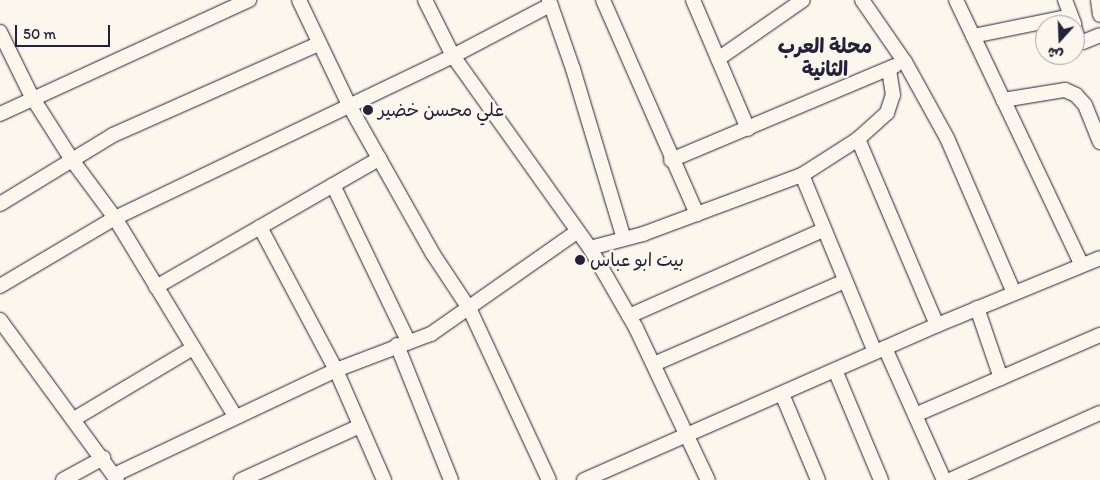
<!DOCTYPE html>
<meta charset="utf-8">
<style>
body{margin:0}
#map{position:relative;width:1100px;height:480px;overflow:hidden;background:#fbf7ec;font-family:Itim,"Playpen Sans Arabic",sans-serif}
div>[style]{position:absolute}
.roads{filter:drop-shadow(0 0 1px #22223b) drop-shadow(0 0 1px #22223b)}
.minor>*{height:14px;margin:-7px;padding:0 7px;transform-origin:7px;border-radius:7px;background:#fbf7ec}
.dots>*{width:14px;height:14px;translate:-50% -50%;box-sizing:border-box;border:2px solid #fbf7ec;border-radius:50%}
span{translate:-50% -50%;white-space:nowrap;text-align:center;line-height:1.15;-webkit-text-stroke:5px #fbf7ec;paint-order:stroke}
.poi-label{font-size:18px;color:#22223b}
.left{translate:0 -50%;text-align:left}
.quarter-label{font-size:20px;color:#22223b;font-weight:700}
.north{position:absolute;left:1035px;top:15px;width:50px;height:50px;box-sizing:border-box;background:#fbf7ec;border:1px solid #a4a2a5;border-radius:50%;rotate:200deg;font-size:14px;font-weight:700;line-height:20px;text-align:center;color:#22223b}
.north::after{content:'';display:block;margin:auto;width:18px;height:22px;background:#22223b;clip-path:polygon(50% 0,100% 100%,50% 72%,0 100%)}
.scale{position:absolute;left:15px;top:25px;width:95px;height:22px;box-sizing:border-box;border:2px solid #22223b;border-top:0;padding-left:6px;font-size:15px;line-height:18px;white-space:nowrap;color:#22223b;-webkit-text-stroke:4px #fbf7ec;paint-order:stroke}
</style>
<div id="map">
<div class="roads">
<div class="minor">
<i style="left:299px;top:0;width:116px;rotate:64.5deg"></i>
<i style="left:349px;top:105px;width:171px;rotate:60.6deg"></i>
<i style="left:433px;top:254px;width:67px;rotate:56.5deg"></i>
<i style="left:470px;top:310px;width:187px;rotate:65.1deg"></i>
<i style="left:425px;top:0;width:63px;rotate:63.4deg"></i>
<i style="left:453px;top:56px;width:236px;rotate:54.5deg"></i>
<i style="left:590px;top:248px;width:92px;rotate:60.1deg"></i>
<i style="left:636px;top:328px;width:168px;rotate:64.7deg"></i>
<i style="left:549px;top:0;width:73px;rotate:70.8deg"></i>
<i style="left:573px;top:69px;width:177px;rotate:73.3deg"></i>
<i style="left:603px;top:0;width:234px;rotate:66.3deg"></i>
<i style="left:693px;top:0;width:140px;rotate:66.9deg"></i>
<i style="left:862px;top:0;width:75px;rotate:55.3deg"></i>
<i style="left:905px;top:62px;width:87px;rotate:61.1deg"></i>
<i style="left:947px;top:138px;width:169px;rotate:66.6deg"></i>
<i style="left:956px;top:0;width:293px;rotate:64.6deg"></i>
<i style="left:1065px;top:0;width:26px;rotate:69deg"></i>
<i style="left:1098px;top:0;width:15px;rotate:82deg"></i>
<i style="left:1075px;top:29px;width:11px;rotate:75deg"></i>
<i style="left:1078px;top:40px;width:5px;rotate:22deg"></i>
<i style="left:1083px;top:42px;width:18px;rotate:-22deg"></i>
<i style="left:0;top:32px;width:72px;rotate:63.8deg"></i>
<i style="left:32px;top:97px;width:75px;rotate:57.6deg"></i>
<i style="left:72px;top:160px;width:72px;rotate:53.4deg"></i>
<i style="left:115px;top:218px;width:232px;rotate:58.8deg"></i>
<i style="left:973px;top:36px;width:100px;rotate:-11.5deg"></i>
<i style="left:718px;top:59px;width:103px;rotate:-34.8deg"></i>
<i style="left:1003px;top:100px;width:63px;rotate:-9.2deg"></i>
<i style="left:1065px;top:90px;width:12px;rotate:24deg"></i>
<i style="left:1076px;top:95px;width:13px;rotate:48deg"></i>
<i style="left:1085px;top:105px;width:40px;rotate:68deg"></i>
<i style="left:0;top:114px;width:274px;rotate:-24.6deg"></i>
<i style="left:858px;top:139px;width:202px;rotate:67deg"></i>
<i style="left:671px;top:160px;width:243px;rotate:-22.8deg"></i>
<i style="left:802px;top:175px;width:191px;rotate:67.6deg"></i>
<i style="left:333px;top:185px;width:173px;rotate:64.3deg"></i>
<i style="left:0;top:204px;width:132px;rotate:-31.4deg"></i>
<i style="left:113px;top:135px;width:224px;rotate:-23.9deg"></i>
<i style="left:260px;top:227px;width:162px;rotate:62deg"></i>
<i style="left:336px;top:370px;width:120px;rotate:66.4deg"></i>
<i style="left:590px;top:248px;width:55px;rotate:-14.8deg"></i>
<i style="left:643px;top:234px;width:170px;rotate:-20.4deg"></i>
<i style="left:802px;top:175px;width:67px;rotate:-32.7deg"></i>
<i style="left:858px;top:139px;width:39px;rotate:-42deg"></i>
<i style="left:887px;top:113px;width:19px;rotate:-72deg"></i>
<i style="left:893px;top:95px;width:26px;rotate:-99deg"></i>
<i style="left:0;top:286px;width:134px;rotate:-30.6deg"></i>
<i style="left:115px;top:218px;width:375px;rotate:-25.6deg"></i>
<i style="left:453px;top:56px;width:110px;rotate:-27.7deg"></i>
<i style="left:156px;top:287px;width:258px;rotate:-29.9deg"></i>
<i style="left:977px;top:308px;width:74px;rotate:71.1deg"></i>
<i style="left:629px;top:316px;width:212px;rotate:-23.9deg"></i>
<i style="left:0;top:320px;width:198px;rotate:53.8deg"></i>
<i style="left:397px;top:345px;width:145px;rotate:68.2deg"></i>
<i style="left:885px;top:348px;width:145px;rotate:65.9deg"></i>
<i style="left:654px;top:364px;width:208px;rotate:-23.5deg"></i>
<i style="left:835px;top:370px;width:119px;rotate:67.3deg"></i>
<i style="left:782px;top:394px;width:93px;rotate:67.3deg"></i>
<i style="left:915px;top:415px;width:202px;rotate:-23.4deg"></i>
<i style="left:74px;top:419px;width:139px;rotate:-30.8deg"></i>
<i style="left:114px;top:475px;width:246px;rotate:-25.3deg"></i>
<i style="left:336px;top:370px;width:102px;rotate:-20.8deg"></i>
<i style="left:431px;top:334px;width:179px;rotate:-35deg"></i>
<i style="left:63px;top:480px;width:46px;rotate:-28.8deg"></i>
<i style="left:241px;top:480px;width:131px;rotate:-24.4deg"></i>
<i style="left:584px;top:480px;width:386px;rotate:-23.7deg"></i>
<i style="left:937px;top:325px;width:176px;rotate:-22.3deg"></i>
<i style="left:950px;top:480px;width:164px;rotate:-24.1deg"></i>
</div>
</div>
<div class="dots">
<i style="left:368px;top:110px;background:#22223b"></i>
<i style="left:580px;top:260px;background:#22223b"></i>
</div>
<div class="poi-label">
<span class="left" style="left:378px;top:110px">علي محسن خضير</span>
<span class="left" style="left:590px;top:260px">بيت ابو عباس</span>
</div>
<div class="quarter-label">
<span style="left:825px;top:58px">محلة العرب<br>الثانية</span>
</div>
<div class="north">ش</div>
<div class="scale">50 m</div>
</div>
